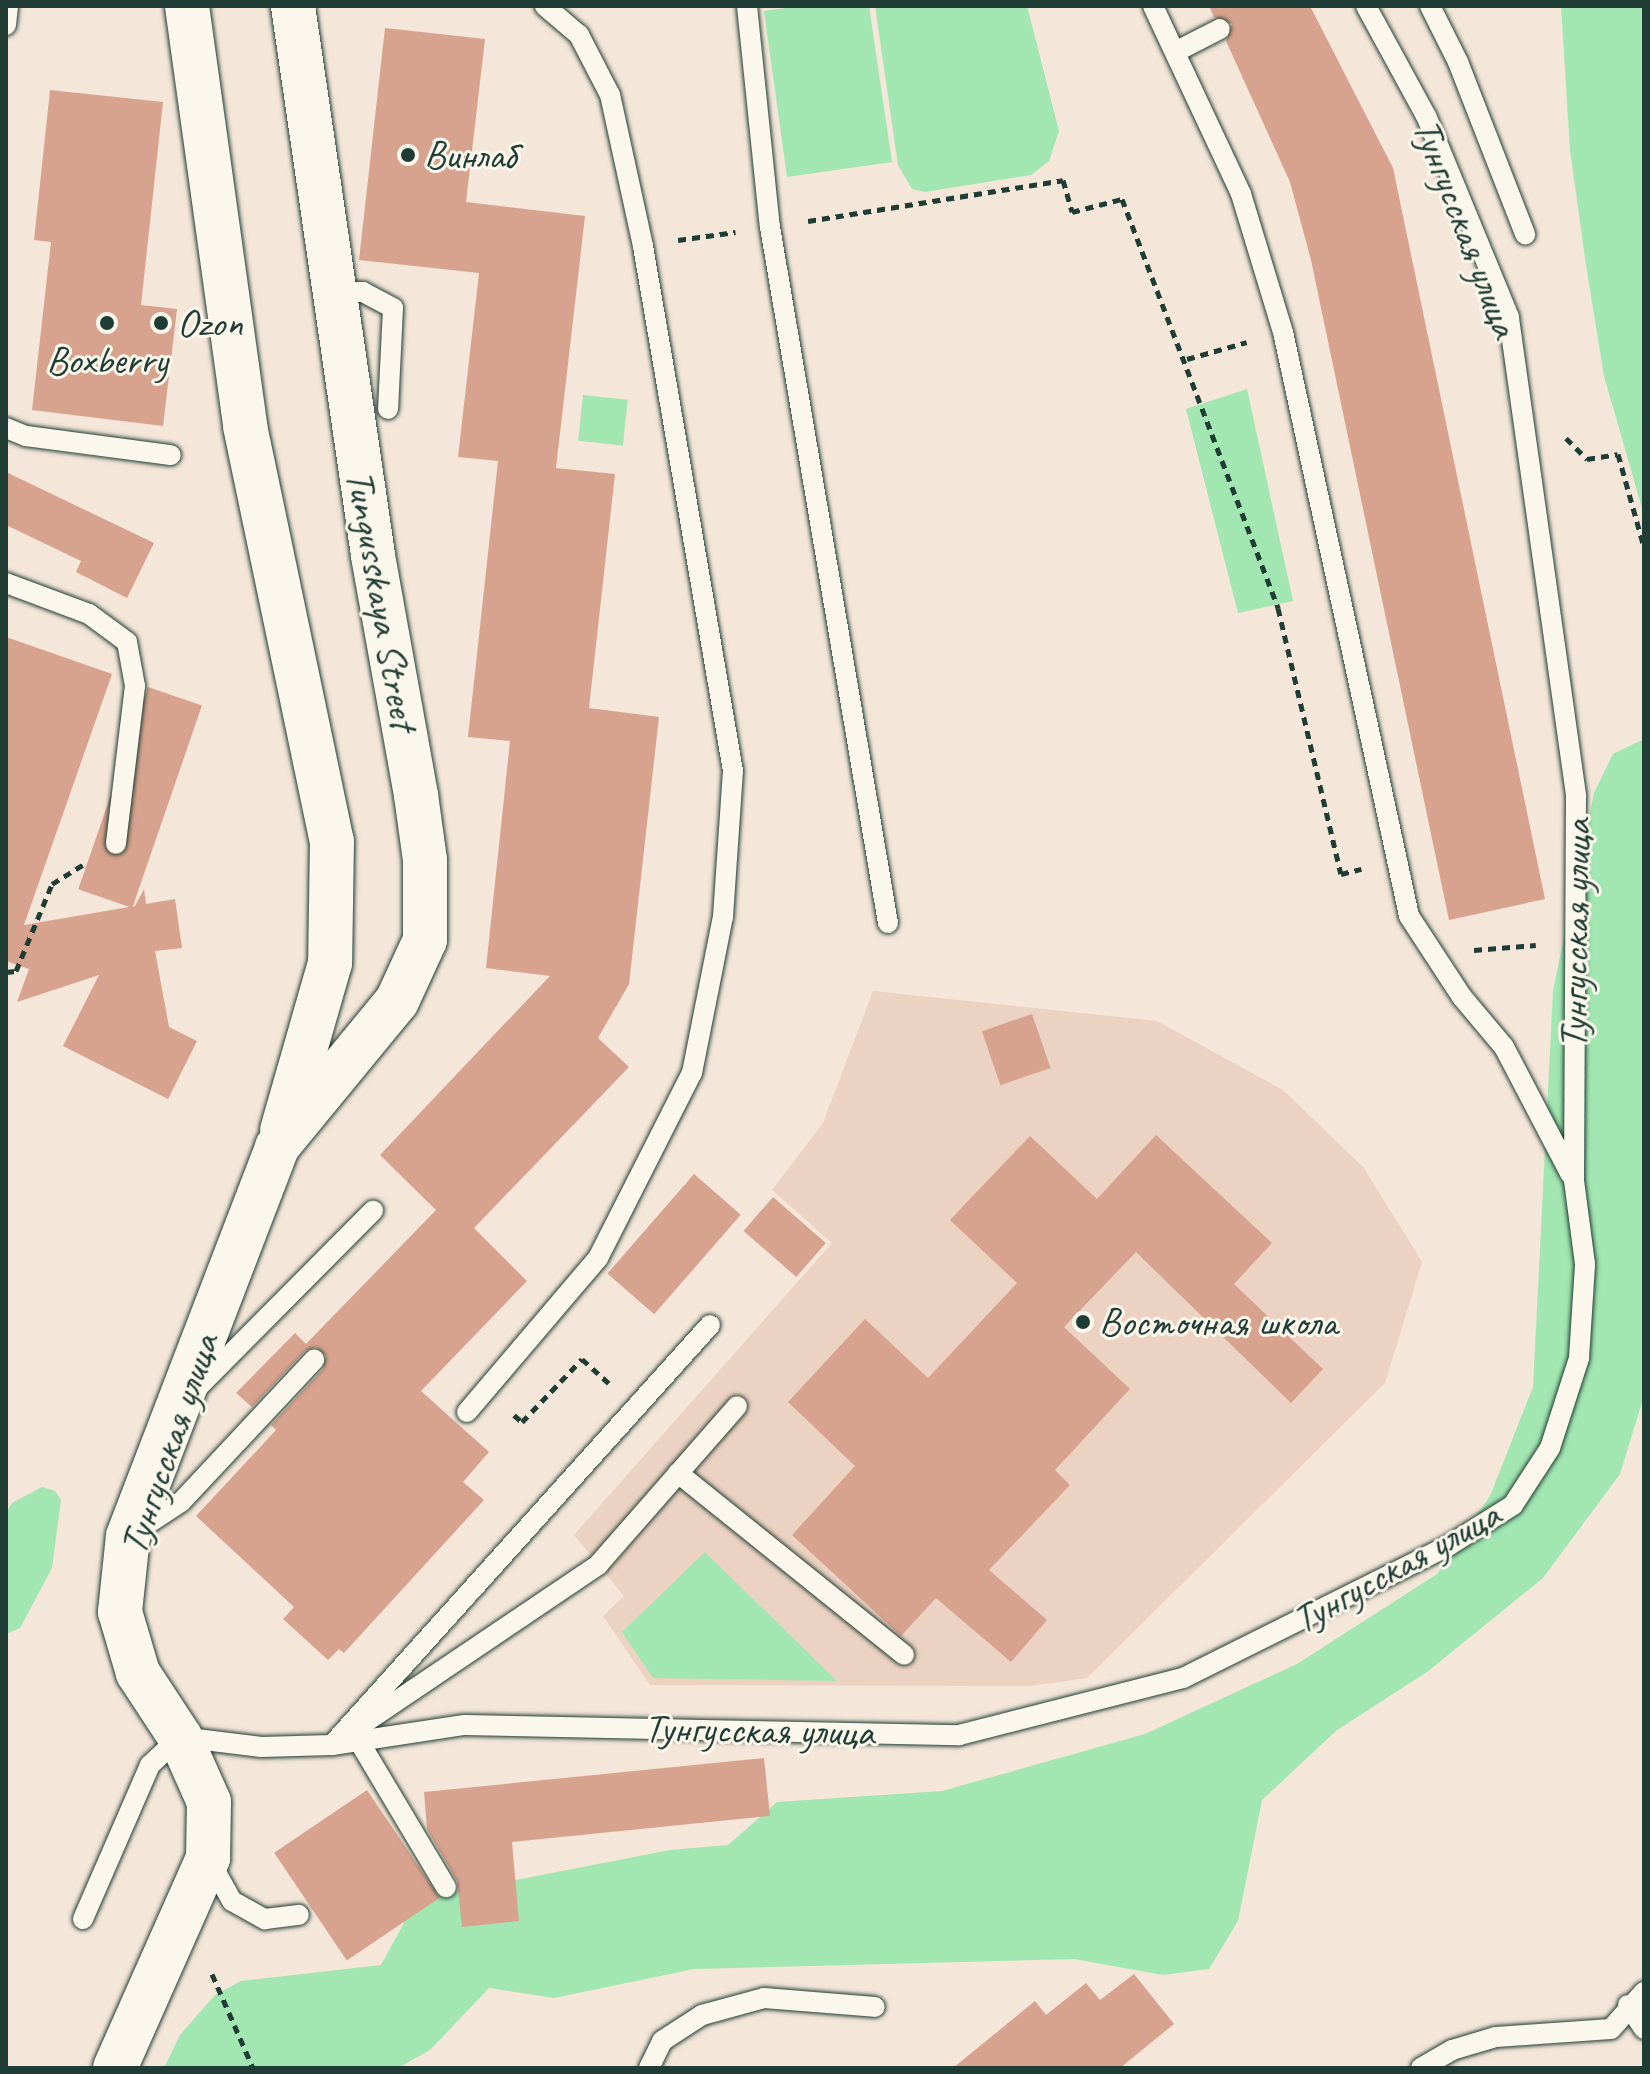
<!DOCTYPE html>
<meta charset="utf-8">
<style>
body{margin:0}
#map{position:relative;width:1650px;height:2074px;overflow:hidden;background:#f4e6d9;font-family:Caveat,sans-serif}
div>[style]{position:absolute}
.built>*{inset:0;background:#ecd2c2}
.green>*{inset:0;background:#a2e6b1;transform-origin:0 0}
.building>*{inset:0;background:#d8a38e;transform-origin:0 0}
.path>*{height:5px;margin-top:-2.5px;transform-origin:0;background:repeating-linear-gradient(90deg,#1f3d34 0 8px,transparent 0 14px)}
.roads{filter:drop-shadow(0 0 2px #1f3d34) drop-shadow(0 0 2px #1f3d34)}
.service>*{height:20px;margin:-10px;padding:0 10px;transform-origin:10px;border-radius:10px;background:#fbf7ec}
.secondary>*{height:44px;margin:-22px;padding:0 22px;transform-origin:22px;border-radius:22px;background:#fbf7ec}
.dots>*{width:22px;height:22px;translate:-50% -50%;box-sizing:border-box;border:4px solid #fbf7ec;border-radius:50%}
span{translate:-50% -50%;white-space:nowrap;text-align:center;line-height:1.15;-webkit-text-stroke:6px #fbf7ec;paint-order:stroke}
.poi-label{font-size:40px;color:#1f3d34}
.left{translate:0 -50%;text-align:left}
.street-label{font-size:40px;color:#1f3d34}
.frame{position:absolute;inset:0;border:8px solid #1f3d34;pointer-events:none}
</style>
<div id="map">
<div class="built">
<i style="clip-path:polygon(873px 991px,1157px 1021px,1283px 1090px,1364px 1168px,1422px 1262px,1385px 1383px,1087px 1678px,1030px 1686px,650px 1685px,603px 1616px,624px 1596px,574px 1535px,832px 1243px,772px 1190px,823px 1123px)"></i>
</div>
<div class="green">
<i style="clip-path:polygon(800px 6px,869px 6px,892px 162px,787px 177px,764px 11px)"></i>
<i style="clip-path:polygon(875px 6px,1027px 6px,1059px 131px,1049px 161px,1031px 175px,925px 192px,912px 189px,898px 165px)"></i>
<i style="clip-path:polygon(1561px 6px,1644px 6px,1644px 515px,1604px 376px,1586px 265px,1570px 150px)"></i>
<i style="clip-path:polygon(1247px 389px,1293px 601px,1238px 613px,1186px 409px)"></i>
<i style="left:583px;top:395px;width:45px;height:46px;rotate:6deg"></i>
<i style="clip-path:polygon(1644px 739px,1644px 1396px,1620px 1474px,1543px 1578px,1427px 1672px,1337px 1730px,1262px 1800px,1238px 1921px,1209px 1969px,1163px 1975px,1074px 1959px,694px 1969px,554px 1998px,489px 1988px,430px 2050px,398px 2068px,164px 2068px,180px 2035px,215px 1995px,241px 1981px,381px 1965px,417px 1899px,670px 1850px,728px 1845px,777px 1802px,942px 1791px,1145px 1734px,1297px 1664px,1437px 1574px,1490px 1496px,1533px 1387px,1553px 991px,1594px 793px,1613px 754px)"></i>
<i style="clip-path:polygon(42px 1487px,55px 1491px,61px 1500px,52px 1568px,20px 1628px,6px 1634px,6px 1513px,12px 1503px)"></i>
<i style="clip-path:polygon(705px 1552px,837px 1681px,653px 1678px,622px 1632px)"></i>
</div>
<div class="building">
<i style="clip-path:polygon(1209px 6px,1310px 6px,1393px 168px,1545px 899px,1449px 920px,1311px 260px,1290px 182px,1226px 41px,1232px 24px,1214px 17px)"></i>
<i style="clip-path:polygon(385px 28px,485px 39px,466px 202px,585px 216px,556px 468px,615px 474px,589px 708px,659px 717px,629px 984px,598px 1038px,629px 1067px,474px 1228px,527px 1281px,421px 1391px,489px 1452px,463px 1482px,484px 1500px,344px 1653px,339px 1649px,328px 1660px,283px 1619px,294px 1607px,196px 1516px,276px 1430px,271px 1425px,323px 1369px,326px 1356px,316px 1347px,305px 1351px,252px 1407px,236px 1393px,295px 1333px,306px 1344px,436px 1210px,380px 1155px,550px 976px,486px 968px,510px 741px,468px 737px,498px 461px,458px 457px,479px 273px,359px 260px)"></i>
<i style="clip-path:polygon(50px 90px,163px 102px,141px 305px,177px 309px,163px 426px,32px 410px,51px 242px,34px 240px)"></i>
<i style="clip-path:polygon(6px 472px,154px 543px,127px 598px,76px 572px,81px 561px,6px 525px)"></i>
<i style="clip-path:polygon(6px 637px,112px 674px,24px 925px,135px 906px,144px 889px,146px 904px,175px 899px,182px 948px,155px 951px,169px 1027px,197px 1041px,168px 1099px,63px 1046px,99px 975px,17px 1002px,29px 969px,6px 961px)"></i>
<i style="left:148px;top:687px;width:57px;height:214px;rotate:19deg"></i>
<i style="left:1032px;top:1014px;width:57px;height:53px;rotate:71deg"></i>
<i style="clip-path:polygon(1156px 1135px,1272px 1243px,1234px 1284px,1323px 1369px,1291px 1403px,1136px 1252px,1064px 1327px,1130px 1389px,1055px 1470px,1070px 1485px,989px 1570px,1047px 1620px,1011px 1662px,936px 1598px,901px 1636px,792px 1535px,855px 1466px,788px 1402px,865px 1319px,928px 1378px,1017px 1283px,950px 1220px,1030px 1136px,1097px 1199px)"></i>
<i style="left:694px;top:1174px;width:62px;height:132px;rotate:41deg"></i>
<i style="left:773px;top:1197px;width:70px;height:45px;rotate:41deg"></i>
<i style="clip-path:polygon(764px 1758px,770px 1816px,512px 1842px,519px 1921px,462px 1927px,457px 1881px,427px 1829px,424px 1792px)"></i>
<i style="left:367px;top:1790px;width:130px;height:112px;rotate:56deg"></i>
<i style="clip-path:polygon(1134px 1974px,1174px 2024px,1120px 2068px,953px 2068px,1035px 2001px,1046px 2015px,1086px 1983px,1100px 2000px)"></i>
</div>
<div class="path">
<i style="left:808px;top:221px;width:258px;rotate:-9.1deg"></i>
<i style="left:1063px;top:180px;width:33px;rotate:74deg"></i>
<i style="left:1072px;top:212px;width:52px;rotate:-14.6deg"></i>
<i style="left:1122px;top:199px;width:438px;rotate:69.1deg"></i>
<i style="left:1278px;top:608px;width:273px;rotate:76.7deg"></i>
<i style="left:1341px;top:874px;width:21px;rotate:-14deg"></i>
<i style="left:678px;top:240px;width:58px;rotate:-8deg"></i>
<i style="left:1187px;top:359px;width:62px;rotate:-15.8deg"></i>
<i style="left:1566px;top:438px;width:30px;rotate:45deg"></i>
<i style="left:1587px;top:459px;width:31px;rotate:-9deg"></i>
<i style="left:1618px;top:454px;width:97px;rotate:74.4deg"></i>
<i style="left:1474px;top:950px;width:62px;rotate:-4.6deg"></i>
<i style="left:6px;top:972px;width:10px;rotate:-6deg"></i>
<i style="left:16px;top:971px;width:94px;rotate:-67.5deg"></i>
<i style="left:52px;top:884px;width:39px;rotate:-32deg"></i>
<i style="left:514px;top:1415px;width:11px;rotate:41deg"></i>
<i style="left:522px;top:1422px;width:87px;rotate:-46.4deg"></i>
<i style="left:582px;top:1359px;width:36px;rotate:42deg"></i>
<i style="left:212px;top:1974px;width:103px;rotate:66.4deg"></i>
</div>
<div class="roads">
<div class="service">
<i style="left:747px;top:6px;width:222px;rotate:84.1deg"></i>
<i style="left:770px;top:227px;width:706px;rotate:80.38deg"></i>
<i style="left:1153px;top:6px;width:208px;rotate:64.9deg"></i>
<i style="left:1241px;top:194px;width:144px;rotate:73.1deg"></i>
<i style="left:1283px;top:332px;width:597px;rotate:77.82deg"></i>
<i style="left:1409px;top:916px;width:97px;rotate:56.8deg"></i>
<i style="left:1462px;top:997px;width:65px;rotate:50deg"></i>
<i style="left:1504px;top:1047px;width:144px;rotate:62.4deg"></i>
<i style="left:1430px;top:6px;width:63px;rotate:63.4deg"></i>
<i style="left:1458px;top:62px;width:185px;rotate:68.7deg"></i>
<i style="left:6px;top:25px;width:19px;rotate:-84deg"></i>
<i style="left:1177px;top:51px;width:48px;rotate:-27.1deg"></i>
<i style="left:333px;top:292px;width:30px"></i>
<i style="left:363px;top:292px;width:34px;rotate:28deg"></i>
<i style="left:393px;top:308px;width:101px;rotate:92.8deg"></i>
<i style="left:6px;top:428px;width:22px;rotate:22deg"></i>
<i style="left:26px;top:436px;width:146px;rotate:7.5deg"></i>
<i style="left:6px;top:583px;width:89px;rotate:20.5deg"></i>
<i style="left:89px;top:614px;width:47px;rotate:36.4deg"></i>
<i style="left:127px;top:642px;width:45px;rotate:79.7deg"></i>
<i style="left:135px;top:686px;width:159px;rotate:96.9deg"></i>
<i style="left:197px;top:1388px;width:250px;rotate:-45.2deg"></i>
<i style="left:467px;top:1412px;width:202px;rotate:-49.6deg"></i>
<i style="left:598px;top:1258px;width:208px;rotate:-63.1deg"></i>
<i style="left:692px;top:1073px;width:159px;rotate:-78.8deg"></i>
<i style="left:723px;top:917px;width:146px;rotate:-86.1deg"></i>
<i style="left:733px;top:771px;width:533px;rotate:-99.73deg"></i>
<i style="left:643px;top:246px;width:155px;rotate:-102.3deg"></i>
<i style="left:610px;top:95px;width:68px;rotate:-117.3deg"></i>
<i style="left:579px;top:35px;width:45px;rotate:-139.5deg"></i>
<i style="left:678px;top:1473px;width:290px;rotate:38.8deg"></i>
<i style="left:138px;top:1530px;width:51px;rotate:-33.1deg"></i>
<i style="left:181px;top:1502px;width:195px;rotate:-46.9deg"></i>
<i style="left:358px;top:1727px;width:290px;rotate:-34deg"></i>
<i style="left:598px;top:1565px;width:211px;rotate:-48.8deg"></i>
<i style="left:360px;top:1743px;width:168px;rotate:59.2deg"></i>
<i style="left:332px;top:1745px;width:565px;rotate:-48.01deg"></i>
<i style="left:208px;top:1858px;width:49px;rotate:60.8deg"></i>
<i style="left:232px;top:1901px;width:38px;rotate:29deg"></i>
<i style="left:265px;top:1919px;width:34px;rotate:-7deg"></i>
<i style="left:83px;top:1919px;width:168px;rotate:-66.5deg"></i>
<i style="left:150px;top:1765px;width:41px;rotate:-43deg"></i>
<i style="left:180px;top:1737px;width:82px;rotate:7deg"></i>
<i style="left:261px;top:1747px;width:71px;rotate:-1.6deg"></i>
<i style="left:332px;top:1745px;width:134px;rotate:-8.6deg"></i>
<i style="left:465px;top:1725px;width:494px;rotate:1.2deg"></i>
<i style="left:959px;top:1735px;width:231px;rotate:-14.3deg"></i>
<i style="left:1183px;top:1678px;width:296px;rotate:-26.5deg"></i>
<i style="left:1448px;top:1546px;width:77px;rotate:-32.2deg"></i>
<i style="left:1513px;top:1505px;width:68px;rotate:-57deg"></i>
<i style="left:1550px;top:1448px;width:95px;rotate:-72.1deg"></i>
<i style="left:1579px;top:1358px;width:94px;rotate:-86.3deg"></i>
<i style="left:1585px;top:1264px;width:85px;rotate:-97.5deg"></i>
<i style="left:1574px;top:1180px;width:385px;rotate:-89.7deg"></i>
<i style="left:1576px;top:795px;width:483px;rotate:-98deg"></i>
<i style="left:1509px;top:317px;width:217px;rotate:-112.4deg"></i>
<i style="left:1426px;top:116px;width:125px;rotate:-118.6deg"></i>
<i style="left:1628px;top:2005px;width:29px;rotate:56deg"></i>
<i style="left:649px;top:2068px;width:30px;rotate:-64deg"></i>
<i style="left:662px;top:2041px;width:48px;rotate:-33deg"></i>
<i style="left:702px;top:2015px;width:64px;rotate:-15.3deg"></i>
<i style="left:764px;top:1998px;width:111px;rotate:4.6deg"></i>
<i style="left:1421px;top:2068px;width:36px;rotate:-30deg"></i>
<i style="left:1452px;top:2050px;width:46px;rotate:-16.5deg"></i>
<i style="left:1496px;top:2037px;width:115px;rotate:-4deg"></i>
<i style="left:1611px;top:2029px;width:50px;rotate:-48.3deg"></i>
</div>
<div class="secondary">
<i style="left:187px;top:6px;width:424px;rotate:82.1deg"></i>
<i style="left:245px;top:426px;width:424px;rotate:78.2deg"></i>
<i style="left:332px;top:841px;width:122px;rotate:90.9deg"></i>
<i style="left:330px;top:963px;width:174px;rotate:106deg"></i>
<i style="left:115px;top:2068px;width:230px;rotate:-66.1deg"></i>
<i style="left:208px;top:1858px;width:56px;rotate:-89deg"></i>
<i style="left:209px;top:1802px;width:71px;rotate:-114deg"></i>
<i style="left:180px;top:1737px;width:77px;rotate:-123.3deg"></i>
<i style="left:138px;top:1673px;width:64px;rotate:-106.4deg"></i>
<i style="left:120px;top:1612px;width:76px;rotate:-84deg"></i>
<i style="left:128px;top:1536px;width:417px;rotate:-69deg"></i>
<i style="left:277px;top:1147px;width:189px;rotate:-50.6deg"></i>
<i style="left:397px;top:1001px;width:67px;rotate:-65.3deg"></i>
<i style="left:425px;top:940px;width:80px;rotate:-90deg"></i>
<i style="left:425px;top:860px;width:66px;rotate:-97.9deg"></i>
<i style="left:416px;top:795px;width:244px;rotate:-100.2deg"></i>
<i style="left:373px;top:555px;width:555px;rotate:-98.29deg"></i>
</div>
</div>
<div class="dots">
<i style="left:408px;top:155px;background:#1f3d34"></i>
<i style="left:107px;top:323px;background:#1f3d34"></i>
<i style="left:161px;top:323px;background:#1f3d34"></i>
<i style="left:1083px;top:1322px;background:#1f3d34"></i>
</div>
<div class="poi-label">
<span class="left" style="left:424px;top:155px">Винлаб</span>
<span class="left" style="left:177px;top:323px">Ozon</span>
<span style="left:107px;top:360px">Boxberry</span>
<span class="left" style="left:1099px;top:1322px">Восточная школа</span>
</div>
<div class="street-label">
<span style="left:1466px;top:228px;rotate:69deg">Тунгусская улица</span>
<span style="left:382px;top:600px;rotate:80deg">Tungusskaya Street</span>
<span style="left:1575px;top:934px;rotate:-89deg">Тунгусская улица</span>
<span style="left:169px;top:1444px;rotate:-71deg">Тунгусская улица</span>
<span style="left:1396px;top:1567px;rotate:-29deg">Тунгусская улица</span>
<span style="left:759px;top:1730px;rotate:1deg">Тунгусская улица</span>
</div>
<div class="frame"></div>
</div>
